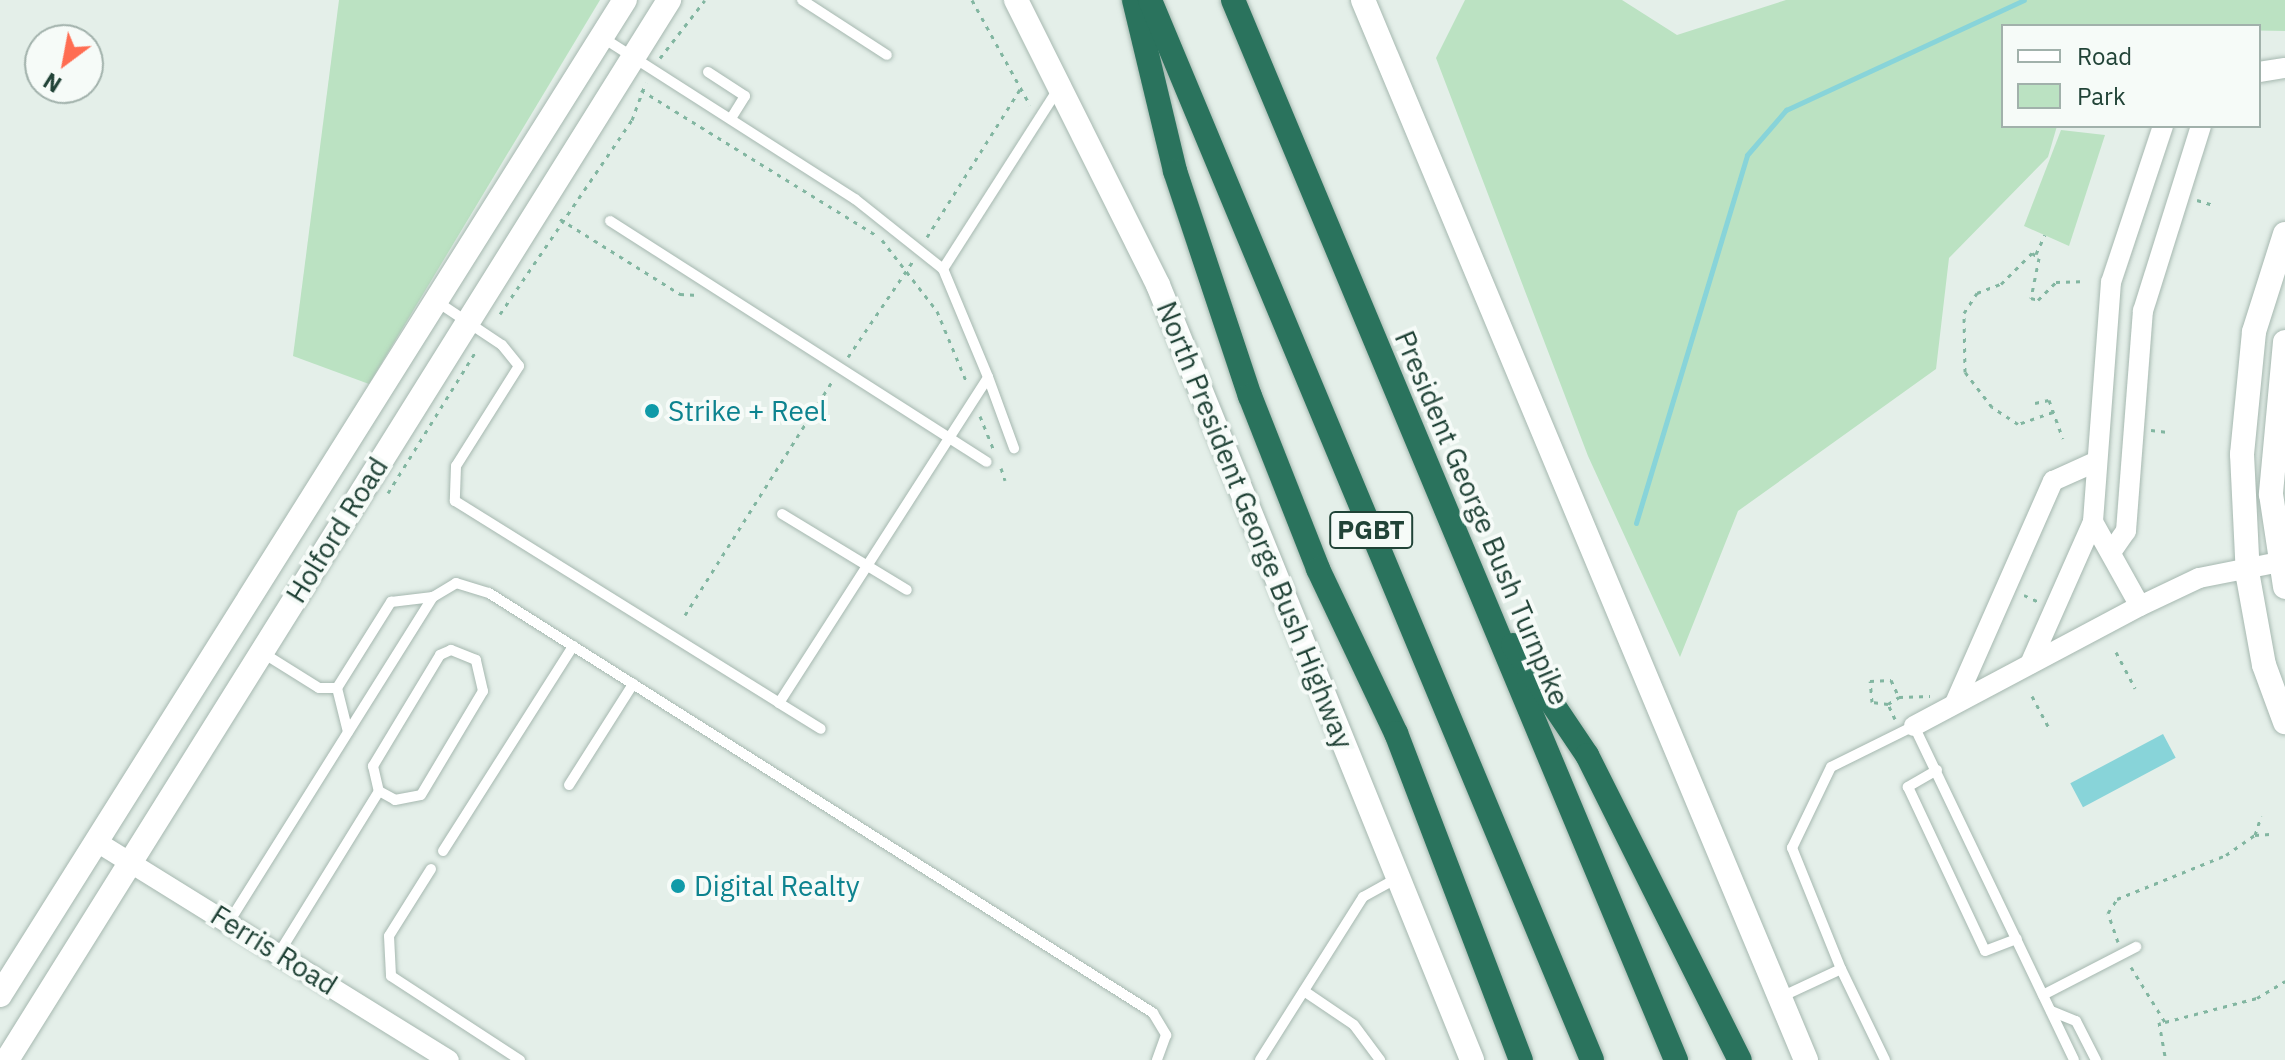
<!DOCTYPE html>
<style>
body{margin:0}
#map{position:relative;width:2285px;height:1060px;overflow:hidden;background:#e4efe9;font-family:"IBM Plex Sans",sans-serif}
div>[style]{position:absolute}
.green>*{inset:0;background:#bbe2c2}
.water>*{inset:0;background:#88d4d9;transform-origin:0 0}
.stream>*{height:5px;margin:-2.5px;padding:0 2.5px;transform-origin:2.5px;border-radius:2.5px;background:#88d4d9}
.path>*{height:3px;margin-top:-1.5px;transform-origin:0;background:repeating-linear-gradient(90deg,#82b6a1 0 4px,transparent 0 10px)}
.roads{filter:drop-shadow(0 0 2px #a6b8b0) drop-shadow(0 0 2px #a6b8b0)}
.lane>*{height:10px;margin:-5px;padding:0 5px;transform-origin:5px;border-radius:5px;background:#fff}
.street>*{height:20px;margin:-10px;padding:0 10px;transform-origin:10px;border-radius:10px;background:#fff}
.secondary>*{height:24px;margin:-12px;padding:0 12px;transform-origin:12px;border-radius:12px;background:#fff}
.highway>*{height:24px;margin:-12px;padding:0 12px;transform-origin:12px;border-radius:12px;background:#2a735d}
.dots>*{width:22px;height:22px;translate:-50% -50%;box-sizing:border-box;border:4px solid #f6fbf8;border-radius:50%}
span{translate:-50% -50%;white-space:nowrap;text-align:center;line-height:1.15;-webkit-text-stroke:8px #f6fbf8;paint-order:stroke}
.shield-label span{padding:2px 6px;background:#f6fbf8;border:2px solid;border-radius:6px;-webkit-text-stroke-width:0}
.shield-label{font-size:26px;color:#214337;font-weight:700}
.culture-label{font-size:28px;color:#0d838f}
.left{translate:0 -50%;text-align:left}
.street-label{font-size:28px;color:#214337}
.legend{position:absolute;left:2001px;top:24px;width:260px;height:104px;box-sizing:border-box;background:#f6fbf8;border:2px solid #a1b1ab;margin:0;padding:10px 14px;list-style:none;font-size:24px;color:#214337}
.legend li{display:flex;align-items:center;gap:16px;height:40px}
.legend b{width:40px;border:2px solid #a1b1ab}
.north{position:absolute;left:24px;top:24px;width:80px;height:80px;box-sizing:border-box;background:#f6fbf8;border:2px solid #a1b1ab;border-radius:50%;rotate:212deg;font-size:22px;font-weight:700;line-height:32px;text-align:center;color:#214337}
.north::after{content:'';display:block;margin:auto;width:28px;height:36px;background:#ff6d52;clip-path:polygon(50% 0,100% 100%,50% 72%,0 100%)}
</style>
<div id="map">
<div class="green">
<i style="clip-path:polygon(339px 0,600px 0,369px 384px,293px 356px)"></i>
<i style="clip-path:polygon(1465px 0,1622px 0,1677px 35px,1786px 0,2285px 0,2285px 31px,2003px 26px,2003px 126px,2057px 126px,2048px 157px,1949px 258px,1936px 369px,1738px 511px,1680px 657px,1588px 456px,1436px 58px)"></i>
<i style="clip-path:polygon(2061px 130px,2105px 135px,2069px 246px,2024px 226px)"></i>
</div>
<div class="water">
<i style="left:2163px;top:734px;width:27px;height:105px;rotate:62deg"></i>
</div>
<div class="stream">
<i style="left:1636px;top:523px;width:384px;rotate:-73.2deg"></i>
<i style="left:1747px;top:155px;width:60px;rotate:-49.1deg"></i>
<i style="left:1786px;top:110px;width:262px;rotate:-24.8deg"></i>
</div>
<div class="path">
<i style="left:972px;top:0;width:120px;rotate:61.1deg"></i>
<i style="left:660px;top:58px;width:73px;rotate:-52.2deg"></i>
<i style="left:641px;top:90px;width:276px;rotate:31.7deg"></i>
<i style="left:2197px;top:200px;width:17px;rotate:17deg"></i>
<i style="left:560px;top:219px;width:142px;rotate:32deg"></i>
<i style="left:680px;top:294px;width:18px;rotate:3deg"></i>
<i style="left:927px;top:237px;width:176px;rotate:-57.8deg"></i>
<i style="left:882px;top:240px;width:90px;rotate:52.2deg"></i>
<i style="left:937px;top:311px;width:78px;rotate:67.4deg"></i>
<i style="left:2036px;top:254px;width:21px;rotate:-65deg"></i>
<i style="left:500px;top:314px;width:235px;rotate:-55.8deg"></i>
<i style="left:632px;top:120px;width:40px;rotate:-69.8deg"></i>
<i style="left:848px;top:357px;width:116px;rotate:-55.9deg"></i>
<i style="left:2035px;top:403px;width:14px;rotate:-12deg"></i>
<i style="left:2049px;top:400px;width:41px;rotate:70.3deg"></i>
<i style="left:2053px;top:412px;width:37px;rotate:161deg"></i>
<i style="left:2018px;top:424px;width:31px;rotate:-147deg"></i>
<i style="left:1992px;top:407px;width:44px;rotate:-127.6deg"></i>
<i style="left:1965px;top:372px;width:59px;rotate:-91deg"></i>
<i style="left:1964px;top:313px;width:24px;rotate:-57deg"></i>
<i style="left:1977px;top:293px;width:26px;rotate:-21deg"></i>
<i style="left:2001px;top:284px;width:44px;rotate:-45deg"></i>
<i style="left:2032px;top:253px;width:9px;rotate:36deg"></i>
<i style="left:2039px;top:258px;width:41px;rotate:101.3deg"></i>
<i style="left:2031px;top:298px;width:7px;rotate:16deg"></i>
<i style="left:2038px;top:300px;width:25px;rotate:-45deg"></i>
<i style="left:2056px;top:282px;width:25px;rotate:-2deg"></i>
<i style="left:980px;top:416px;width:37px;rotate:68deg"></i>
<i style="left:2151px;top:430px;width:17px;rotate:7deg"></i>
<i style="left:1001px;top:468px;width:13px;rotate:72deg"></i>
<i style="left:388px;top:493px;width:167px;rotate:-58.2deg"></i>
<i style="left:2024px;top:595px;width:17px;rotate:25deg"></i>
<i style="left:685px;top:615px;width:278px;rotate:-57.8deg"></i>
<i style="left:2116px;top:652px;width:41px;rotate:62.2deg"></i>
<i style="left:2032px;top:696px;width:36px;rotate:62deg"></i>
<i style="left:1888px;top:704px;width:16px;rotate:-173deg"></i>
<i style="left:1872px;top:702px;width:21px;rotate:-95deg"></i>
<i style="left:1870px;top:681px;width:21px;rotate:-3deg"></i>
<i style="left:1891px;top:680px;width:19px;rotate:65deg"></i>
<i style="left:1895px;top:719px;width:17px;rotate:-115deg"></i>
<i style="left:1888px;top:704px;width:13px;rotate:-32deg"></i>
<i style="left:1899px;top:697px;width:31px;rotate:-2deg"></i>
<i style="left:2255px;top:835px;width:15px;rotate:-4deg"></i>
<i style="left:2118px;top:942px;width:31px;rotate:-109deg"></i>
<i style="left:2108px;top:913px;width:17px;rotate:-57deg"></i>
<i style="left:2117px;top:899px;width:118px;rotate:-22deg"></i>
<i style="left:2226px;top:855px;width:35px;rotate:-35deg"></i>
<i style="left:2255px;top:835px;width:20px;rotate:-72deg"></i>
<i style="left:2131px;top:967px;width:65px;rotate:58.3deg"></i>
<i style="left:2165px;top:1022px;width:95px;rotate:-14.6deg"></i>
<i style="left:2257px;top:998px;width:33px;rotate:-31deg"></i>
<i style="left:2159px;top:1022px;width:39px;rotate:80deg"></i>
</div>
<div class="roads">
<div class="lane">
<i style="left:802px;top:0;width:101px;rotate:32.9deg"></i>
<i style="left:708px;top:72px;width:44px;rotate:33deg"></i>
<i style="left:745px;top:96px;width:26px;rotate:122deg"></i>
<i style="left:610px;top:221px;width:447px;rotate:32.6deg"></i>
<i style="left:943px;top:269px;width:214px;rotate:-57.4deg"></i>
<i style="left:436px;top:301px;width:79px;rotate:33.7deg"></i>
<i style="left:502px;top:345px;width:27px;rotate:51deg"></i>
<i style="left:519px;top:366px;width:118px;rotate:122.2deg"></i>
<i style="left:456px;top:466px;width:35px;rotate:92deg"></i>
<i style="left:455px;top:501px;width:382px;rotate:31.9deg"></i>
<i style="left:779px;top:703px;width:387px;rotate:-57.3deg"></i>
<i style="left:988px;top:377px;width:117px;rotate:-112.6deg"></i>
<i style="left:943px;top:269px;width:112px;rotate:-141.5deg"></i>
<i style="left:855px;top:199px;width:299px;rotate:-147.4deg"></i>
<i style="left:988px;top:377px;width:76px;rotate:69.9deg"></i>
<i style="left:782px;top:514px;width:146px;rotate:31.3deg"></i>
<i style="left:263px;top:653px;width:66px;rotate:32deg"></i>
<i style="left:319px;top:688px;width:18px"></i>
<i style="left:779px;top:703px;width:49px;rotate:31.8deg"></i>
<i style="left:348px;top:732px;width:45px;rotate:-104deg"></i>
<i style="left:337px;top:688px;width:102px;rotate:-57.9deg"></i>
<i style="left:391px;top:602px;width:42px;rotate:-6.8deg"></i>
<i style="left:1937px;top:770px;width:34px;rotate:150deg"></i>
<i style="left:1908px;top:787px;width:181px;rotate:64.8deg"></i>
<i style="left:1985px;top:951px;width:34px;rotate:-21deg"></i>
<i style="left:569px;top:785px;width:120px;rotate:-57.6deg"></i>
<i style="left:443px;top:851px;width:243px;rotate:-57.6deg"></i>
<i style="left:431px;top:869px;width:79px;rotate:122.1deg"></i>
<i style="left:389px;top:936px;width:40px;rotate:87.1deg"></i>
<i style="left:391px;top:976px;width:154px;rotate:33.1deg"></i>
<i style="left:229px;top:922px;width:384px;rotate:-57.9deg"></i>
<i style="left:433px;top:597px;width:27px;rotate:-31deg"></i>
<i style="left:456px;top:583px;width:34px;rotate:17deg"></i>
<i style="left:489px;top:593px;width:786px;rotate:32.31deg"></i>
<i style="left:1153px;top:1013px;width:26px;rotate:59deg"></i>
<i style="left:1166px;top:1035px;width:27px;rotate:110deg"></i>
<i style="left:279px;top:953px;width:190px;rotate:-58.3deg"></i>
<i style="left:379px;top:791px;width:18px;rotate:29deg"></i>
<i style="left:395px;top:800px;width:26px;rotate:-11deg"></i>
<i style="left:421px;top:795px;width:121px;rotate:-59.2deg"></i>
<i style="left:483px;top:691px;width:32px;rotate:-103deg"></i>
<i style="left:476px;top:660px;width:27px;rotate:-158deg"></i>
<i style="left:451px;top:650px;width:12px;rotate:156deg"></i>
<i style="left:440px;top:655px;width:130px;rotate:121.1deg"></i>
<i style="left:373px;top:766px;width:26px;rotate:77deg"></i>
<i style="left:1841px;top:969px;width:101px;rotate:64.2deg"></i>
<i style="left:1304px;top:991px;width:60px;rotate:34.2deg"></i>
<i style="left:1354px;top:1025px;width:44px;rotate:53.4deg"></i>
<i style="left:2043px;top:995px;width:105px;rotate:-27.3deg"></i>
<i style="left:1781px;top:997px;width:66px;rotate:-25deg"></i>
<i style="left:1841px;top:969px;width:131px;rotate:-112deg"></i>
<i style="left:1792px;top:848px;width:90px;rotate:-64.3deg"></i>
<i style="left:1831px;top:767px;width:93px;rotate:-26.3deg"></i>
<i style="left:1914px;top:726px;width:370px;rotate:64.4deg"></i>
<i style="left:2051px;top:1011px;width:27px;rotate:22deg"></i>
<i style="left:2076px;top:1021px;width:44px;rotate:62.9deg"></i>
<i style="left:1260px;top:1060px;width:193px;rotate:-57.7deg"></i>
<i style="left:1363px;top:897px;width:39px;rotate:-29deg"></i>
</div>
<div class="street">
<i style="left:2259px;top:72px;width:26px;rotate:-9deg"></i>
<i style="left:2163px;top:126px;width:164px;rotate:108.4deg"></i>
<i style="left:2111px;top:282px;width:241px;rotate:94.3deg"></i>
<i style="left:2093px;top:522px;width:96px;rotate:60.8deg"></i>
<i style="left:2140px;top:606px;width:65px;rotate:-25.4deg"></i>
<i style="left:2199px;top:578px;width:88px;rotate:-11.2deg"></i>
<i style="left:2114px;top:548px;width:21px;rotate:-55deg"></i>
<i style="left:2126px;top:531px;width:221px;rotate:-85.6deg"></i>
<i style="left:2143px;top:311px;width:194px;rotate:-72.6deg"></i>
<i style="left:2030px;top:664px;width:155px;rotate:-66.1deg"></i>
<i style="left:1955px;top:703px;width:243px;rotate:-66.2deg"></i>
<i style="left:2053px;top:481px;width:46px;rotate:-24.3deg"></i>
<i style="left:1914px;top:726px;width:256px;rotate:-28deg"></i>
<i style="left:97px;top:842px;width:414px;rotate:31.8deg"></i>
</div>
<div class="secondary">
<i style="left:1016px;top:0;width:318px;rotate:63.5deg"></i>
<i style="left:1158px;top:285px;width:836px;rotate:67.94deg"></i>
<i style="left:1363px;top:0;width:1149px;rotate:67.32deg"></i>
<i style="left:2285px;top:234px;width:103px;rotate:107.6deg"></i>
<i style="left:2254px;top:332px;width:123px;rotate:95.6deg"></i>
<i style="left:2242px;top:454px;width:123px;rotate:87.2deg"></i>
<i style="left:2248px;top:577px;width:89px;rotate:79.7deg"></i>
<i style="left:2264px;top:665px;width:61px;rotate:69.8deg"></i>
<i style="left:2285px;top:342px;width:153px;rotate:95.3deg"></i>
<i style="left:2271px;top:494px;width:94px;rotate:81.4deg"></i>
<i style="left:0;top:995px;width:1175px;rotate:-57.87deg"></i>
<i style="left:7px;top:1060px;width:1250px;rotate:-58.01deg"></i>
</div>
<div class="highway">
<i style="left:1134px;top:0;width:176px;rotate:76.5deg"></i>
<i style="left:1175px;top:171px;width:237px;rotate:71.6deg"></i>
<i style="left:1250px;top:396px;width:186px;rotate:68.5deg"></i>
<i style="left:1318px;top:569px;width:182px;rotate:64.6deg"></i>
<i style="left:1396px;top:733px;width:350px;rotate:69.1deg"></i>
<i style="left:1150px;top:0;width:1148px;rotate:67.36deg"></i>
<i style="left:1233px;top:0;width:1149px;rotate:67.32deg"></i>
<i style="left:1513px;top:645px;width:133px;rotate:56.1deg"></i>
<i style="left:1587px;top:755px;width:341px;rotate:63.4deg"></i>
</div>
</div>
<div class="dots">
<i style="left:652px;top:411px;background:#0f9aa8"></i>
<i style="left:678px;top:886px;background:#0f9aa8"></i>
</div>
<div class="shield-label">
<span style="left:1371px;top:530px">PGBT</span>
</div>
<div class="culture-label">
<span class="left" style="left:668px;top:411px">Strike + Reel</span>
<span class="left" style="left:694px;top:886px">Digital Realty</span>
</div>
<div class="street-label">
<span style="left:1482px;top:518px;rotate:67deg">President George Bush Turnpike</span>
<span style="left:1255px;top:525px;rotate:68deg">North President George Bush Highway</span>
<span style="left:337px;top:530px;rotate:-58deg">Holford Road</span>
<span style="left:274px;top:950px;rotate:32deg">Ferris Road</span>
</div>
<ul class="legend">
<li><b style="height:10px;background:#fff"></b>Road</li>
<li><b style="height:22px;background:#bbe2c2"></b>Park</li>
</ul>
<div class="north">N</div>
</div>
